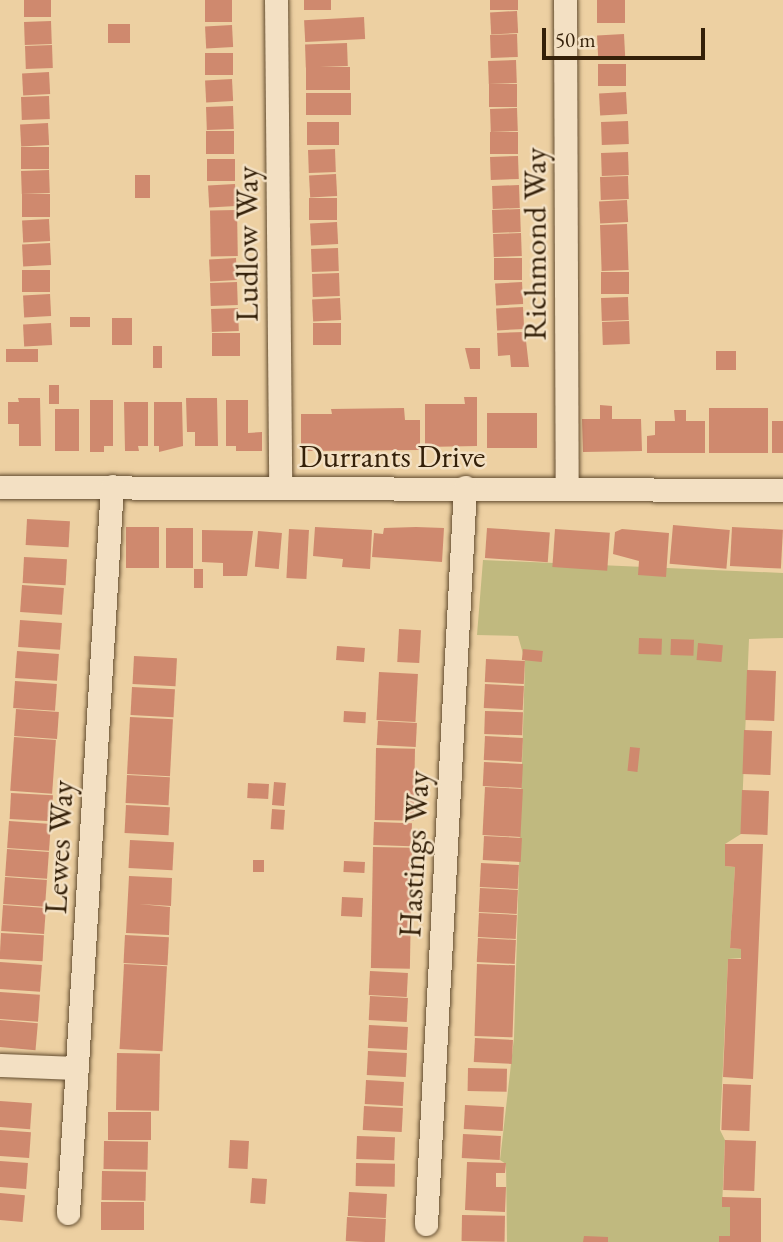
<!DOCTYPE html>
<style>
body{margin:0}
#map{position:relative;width:783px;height:1242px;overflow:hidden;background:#edd0a2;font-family:"EB Garamond",serif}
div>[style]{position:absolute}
.green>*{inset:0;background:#c0b97f}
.building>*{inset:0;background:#cf896e;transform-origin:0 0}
.roads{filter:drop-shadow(0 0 2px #624c2f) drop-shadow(0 0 2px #624c2f)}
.street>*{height:23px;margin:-11.5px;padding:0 11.5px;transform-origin:11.5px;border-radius:11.5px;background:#f3e0c3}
span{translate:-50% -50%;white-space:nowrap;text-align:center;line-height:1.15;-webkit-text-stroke:5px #f3e0c3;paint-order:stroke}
.street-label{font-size:32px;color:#342009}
.scale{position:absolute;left:542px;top:28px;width:163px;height:32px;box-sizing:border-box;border:4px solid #342009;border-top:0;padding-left:9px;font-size:21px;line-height:24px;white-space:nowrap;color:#342009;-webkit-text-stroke:5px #f3e0c3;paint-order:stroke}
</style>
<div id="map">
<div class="green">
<i style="clip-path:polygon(483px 560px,783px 573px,783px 638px,749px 639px,741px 834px,725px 844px,725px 866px,735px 867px,730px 948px,741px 949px,741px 958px,728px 959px,720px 1130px,725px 1140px,722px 1207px,730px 1207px,730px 1236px,719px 1236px,719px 1242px,507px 1242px,506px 1164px,500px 1160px,514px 1038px,525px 661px,518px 636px,477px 635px)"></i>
</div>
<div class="building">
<i style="left:24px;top:0;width:27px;height:17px"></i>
<i style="left:205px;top:0;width:27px;height:22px"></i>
<i style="left:304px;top:0;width:27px;height:10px"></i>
<i style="left:490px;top:0;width:28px;height:10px"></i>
<i style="left:625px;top:0;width:23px;height:28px;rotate:90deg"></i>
<i style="left:517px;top:11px;width:22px;height:27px;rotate:87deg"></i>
<i style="left:364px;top:17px;width:22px;height:60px;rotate:87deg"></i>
<i style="left:51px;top:21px;width:23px;height:27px;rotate:88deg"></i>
<i style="left:108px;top:24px;width:22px;height:19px"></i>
<i style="left:232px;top:25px;width:22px;height:27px;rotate:87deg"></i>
<i style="left:517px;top:34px;width:23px;height:27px;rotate:88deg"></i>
<i style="left:624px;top:34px;width:22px;height:27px;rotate:87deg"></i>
<i style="left:347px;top:43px;width:23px;height:42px;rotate:88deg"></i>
<i style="left:52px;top:45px;width:23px;height:27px;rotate:88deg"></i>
<i style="left:233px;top:53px;width:22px;height:28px;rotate:90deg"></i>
<i style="left:516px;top:60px;width:23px;height:28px;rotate:88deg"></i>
<i style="left:626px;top:64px;width:22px;height:28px;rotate:90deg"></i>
<i style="left:350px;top:67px;width:23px;height:44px;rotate:90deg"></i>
<i style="left:49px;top:72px;width:22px;height:27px;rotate:87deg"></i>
<i style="left:232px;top:79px;width:22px;height:27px;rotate:87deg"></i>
<i style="left:517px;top:84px;width:23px;height:28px;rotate:90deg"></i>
<i style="left:626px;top:92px;width:22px;height:27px;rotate:87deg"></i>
<i style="left:351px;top:93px;width:22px;height:45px;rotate:90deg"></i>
<i style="left:49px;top:96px;width:23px;height:28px;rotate:88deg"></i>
<i style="left:233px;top:106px;width:23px;height:27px;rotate:88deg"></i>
<i style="left:517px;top:108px;width:23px;height:27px;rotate:88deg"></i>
<i style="left:628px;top:121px;width:23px;height:27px;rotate:88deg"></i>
<i style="left:339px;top:122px;width:23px;height:32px;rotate:90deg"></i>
<i style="left:48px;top:123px;width:22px;height:28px;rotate:87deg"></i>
<i style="left:234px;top:131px;width:23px;height:28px;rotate:90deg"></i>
<i style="left:518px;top:132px;width:22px;height:28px;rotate:90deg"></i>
<i style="left:49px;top:147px;width:22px;height:28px;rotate:90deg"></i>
<i style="left:335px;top:149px;width:23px;height:27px;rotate:88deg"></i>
<i style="left:628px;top:152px;width:23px;height:27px;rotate:88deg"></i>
<i style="left:518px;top:156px;width:23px;height:28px;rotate:88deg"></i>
<i style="left:235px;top:159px;width:22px;height:28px;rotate:90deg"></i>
<i style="left:49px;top:170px;width:23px;height:28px;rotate:88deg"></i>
<i style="left:336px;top:174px;width:22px;height:27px;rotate:87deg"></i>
<i style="left:135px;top:175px;width:15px;height:23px"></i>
<i style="left:628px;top:176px;width:23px;height:28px;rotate:88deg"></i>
<i style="left:235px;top:184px;width:22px;height:27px;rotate:87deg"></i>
<i style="left:519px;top:185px;width:23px;height:27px;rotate:88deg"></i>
<i style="left:50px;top:194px;width:23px;height:28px;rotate:90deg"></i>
<i style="left:337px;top:198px;width:22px;height:28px;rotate:90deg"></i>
<i style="left:627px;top:200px;width:22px;height:28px;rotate:87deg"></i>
<i style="left:520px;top:209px;width:23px;height:28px;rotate:88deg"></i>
<i style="left:237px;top:210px;width:46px;height:27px;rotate:89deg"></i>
<i style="left:49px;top:219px;width:22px;height:27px;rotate:87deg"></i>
<i style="left:337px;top:222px;width:22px;height:27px;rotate:87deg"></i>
<i style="left:627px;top:224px;width:46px;height:27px;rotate:88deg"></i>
<i style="left:521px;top:233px;width:23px;height:28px;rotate:88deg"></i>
<i style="left:50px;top:243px;width:22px;height:28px;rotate:87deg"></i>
<i style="left:338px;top:248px;width:23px;height:27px;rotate:88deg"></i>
<i style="left:236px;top:258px;width:22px;height:27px;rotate:87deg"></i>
<i style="left:522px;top:258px;width:22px;height:28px;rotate:90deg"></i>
<i style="left:50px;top:270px;width:22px;height:28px;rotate:90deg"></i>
<i style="left:629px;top:272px;width:22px;height:28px;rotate:90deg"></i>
<i style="left:339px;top:273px;width:23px;height:27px;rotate:88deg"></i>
<i style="left:237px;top:282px;width:23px;height:27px;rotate:88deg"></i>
<i style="left:522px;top:282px;width:22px;height:27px;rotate:87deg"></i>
<i style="left:50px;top:294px;width:22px;height:27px;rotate:87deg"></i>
<i style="left:628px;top:297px;width:23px;height:27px;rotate:88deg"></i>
<i style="left:340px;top:298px;width:22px;height:28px;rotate:87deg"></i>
<i style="left:523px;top:307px;width:22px;height:27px;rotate:87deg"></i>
<i style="left:238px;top:308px;width:23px;height:27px;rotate:88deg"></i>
<i style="left:70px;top:317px;width:20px;height:10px"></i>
<i style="left:112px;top:318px;width:20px;height:27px"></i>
<i style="left:629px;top:321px;width:23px;height:27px;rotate:88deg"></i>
<i style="left:51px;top:323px;width:22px;height:28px;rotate:87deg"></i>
<i style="left:341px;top:323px;width:22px;height:28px;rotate:90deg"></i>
<i style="clip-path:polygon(525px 332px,529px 367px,511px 367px,510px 355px,498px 356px,497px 333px)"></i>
<i style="left:240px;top:333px;width:23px;height:28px;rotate:90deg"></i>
<i style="left:153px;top:346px;width:9px;height:22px"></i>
<i style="clip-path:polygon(465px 348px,480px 348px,480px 369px,470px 369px)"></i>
<i style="left:38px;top:349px;width:13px;height:32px;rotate:90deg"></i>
<i style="left:716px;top:351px;width:20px;height:19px"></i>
<i style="left:49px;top:385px;width:10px;height:19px"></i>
<i style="clip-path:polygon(464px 397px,477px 397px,477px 446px,425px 447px,425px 404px,465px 404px)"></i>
<i style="clip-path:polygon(18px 398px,40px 398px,41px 446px,19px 446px,19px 424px,8px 424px,8px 402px,19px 402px)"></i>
<i style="clip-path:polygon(186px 398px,217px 398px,218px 446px,195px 446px,195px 432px,187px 432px)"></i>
<i style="clip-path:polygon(90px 400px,113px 400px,113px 446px,104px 446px,104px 452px,90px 452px)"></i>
<i style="clip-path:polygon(226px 400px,248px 400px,248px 433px,262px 432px,262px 451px,236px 451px,236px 446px,226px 446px)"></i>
<i style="clip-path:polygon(124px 402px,148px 402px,148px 446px,138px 446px,139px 451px,125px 451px)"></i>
<i style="clip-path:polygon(154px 402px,182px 402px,183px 446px,159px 452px,159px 446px,154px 446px)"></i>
<i style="clip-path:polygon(600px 405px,612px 406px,612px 419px,641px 419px,642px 451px,583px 452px,582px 419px,600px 419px)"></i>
<i style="clip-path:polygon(404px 408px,405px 420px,420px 420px,420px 450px,301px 451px,301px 414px,332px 414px,331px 409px)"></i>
<i style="left:709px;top:408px;width:59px;height:45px"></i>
<i style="left:55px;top:409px;width:24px;height:42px"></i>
<i style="clip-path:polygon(674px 410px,686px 410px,686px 421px,705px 421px,705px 453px,647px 453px,647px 436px,655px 435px,655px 421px,675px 421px)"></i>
<i style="left:537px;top:413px;width:35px;height:50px;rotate:90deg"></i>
<i style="left:772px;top:421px;width:11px;height:32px"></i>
<i style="left:27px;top:519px;width:43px;height:26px;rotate:3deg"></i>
<i style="left:673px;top:525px;width:57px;height:39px;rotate:5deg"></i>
<i style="left:126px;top:527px;width:33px;height:41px"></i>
<i style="clip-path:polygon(315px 527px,372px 530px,370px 569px,342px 567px,343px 559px,313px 556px)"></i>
<i style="clip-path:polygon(416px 527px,444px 528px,442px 562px,372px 557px,374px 533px,383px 534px,384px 528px)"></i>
<i style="left:732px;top:527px;width:51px;height:39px;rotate:3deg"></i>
<i style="left:166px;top:528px;width:27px;height:40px"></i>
<i style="left:487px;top:528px;width:63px;height:30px;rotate:4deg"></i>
<i style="left:289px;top:529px;width:20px;height:49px;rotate:3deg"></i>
<i style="left:555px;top:529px;width:55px;height:38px;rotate:4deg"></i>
<i style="clip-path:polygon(622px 529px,669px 533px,666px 577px,638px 575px,639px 561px,613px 554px,615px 532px)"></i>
<i style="clip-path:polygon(202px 530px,253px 531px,247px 576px,223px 576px,223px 563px,202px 562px)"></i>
<i style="left:258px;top:531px;width:24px;height:36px;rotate:5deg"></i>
<i style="left:24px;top:557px;width:43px;height:26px;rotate:3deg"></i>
<i style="left:194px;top:569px;width:9px;height:19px"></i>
<i style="left:22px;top:585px;width:42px;height:27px;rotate:4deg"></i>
<i style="left:20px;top:620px;width:42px;height:27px;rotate:4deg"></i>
<i style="left:399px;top:629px;width:22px;height:33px;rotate:3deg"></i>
<i style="left:639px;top:638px;width:23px;height:16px;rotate:2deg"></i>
<i style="left:671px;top:639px;width:23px;height:16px;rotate:2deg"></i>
<i style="left:698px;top:643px;width:25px;height:17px;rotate:5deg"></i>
<i style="left:337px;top:646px;width:28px;height:14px;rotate:4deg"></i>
<i style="left:523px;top:649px;width:20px;height:11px;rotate:6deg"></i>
<i style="left:17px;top:651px;width:42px;height:27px;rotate:4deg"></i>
<i style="left:134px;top:656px;width:43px;height:28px;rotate:3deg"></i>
<i style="left:486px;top:659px;width:39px;height:23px;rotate:3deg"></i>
<i style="left:747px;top:670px;width:29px;height:50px;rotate:2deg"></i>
<i style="left:379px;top:672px;width:39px;height:48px;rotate:3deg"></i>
<i style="left:15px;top:681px;width:42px;height:27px;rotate:4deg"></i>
<i style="left:485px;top:684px;width:39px;height:24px;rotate:3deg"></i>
<i style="left:132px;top:687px;width:43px;height:28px;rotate:3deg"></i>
<i style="left:16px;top:709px;width:43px;height:27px;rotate:4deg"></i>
<i style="left:344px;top:711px;width:22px;height:11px;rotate:3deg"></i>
<i style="left:485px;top:711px;width:38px;height:23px;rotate:2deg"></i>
<i style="left:130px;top:717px;width:43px;height:57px;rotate:3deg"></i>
<i style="left:378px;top:721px;width:39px;height:24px;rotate:3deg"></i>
<i style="left:744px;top:730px;width:28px;height:44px;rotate:2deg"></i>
<i style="left:485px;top:736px;width:38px;height:24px;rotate:3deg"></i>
<i style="left:14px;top:737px;width:42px;height:54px;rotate:4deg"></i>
<i style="left:630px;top:747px;width:10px;height:24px;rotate:6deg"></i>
<i style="left:376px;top:748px;width:39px;height:72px;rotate:1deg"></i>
<i style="left:484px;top:762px;width:39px;height:24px;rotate:3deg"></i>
<i style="left:127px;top:775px;width:43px;height:28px;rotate:3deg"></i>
<i style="left:274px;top:782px;width:12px;height:23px;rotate:5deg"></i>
<i style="left:248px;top:783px;width:21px;height:15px;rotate:3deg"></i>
<i style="left:485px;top:787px;width:38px;height:48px;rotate:3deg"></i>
<i style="left:742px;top:790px;width:27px;height:44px;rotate:2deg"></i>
<i style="left:11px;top:793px;width:42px;height:26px;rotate:3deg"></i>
<i style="left:126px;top:805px;width:44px;height:28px;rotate:3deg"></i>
<i style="left:272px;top:809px;width:13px;height:20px;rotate:4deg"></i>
<i style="left:9px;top:821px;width:42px;height:27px;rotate:4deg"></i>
<i style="left:374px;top:822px;width:38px;height:23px;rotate:2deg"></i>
<i style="left:484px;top:836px;width:38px;height:24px;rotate:3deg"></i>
<i style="left:130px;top:840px;width:44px;height:28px;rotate:3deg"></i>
<i style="clip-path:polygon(725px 844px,763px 844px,753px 1079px,723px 1077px,728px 959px,741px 959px,741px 949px,730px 948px,735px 867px,725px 866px)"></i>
<i style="left:373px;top:847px;width:39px;height:121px;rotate:1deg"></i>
<i style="left:7px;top:849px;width:42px;height:27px;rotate:4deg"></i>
<i style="left:253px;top:860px;width:11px;height:12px"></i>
<i style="left:344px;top:861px;width:21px;height:11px;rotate:3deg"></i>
<i style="left:481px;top:863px;width:38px;height:24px;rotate:3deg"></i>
<i style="clip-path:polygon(129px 876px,172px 878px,171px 906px,139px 904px,170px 907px,169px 935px,126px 933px)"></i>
<i style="left:5px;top:877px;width:42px;height:27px;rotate:4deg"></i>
<i style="left:480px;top:888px;width:38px;height:24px;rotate:3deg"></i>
<i style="left:342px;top:897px;width:21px;height:19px;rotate:3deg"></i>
<i style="left:3px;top:905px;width:43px;height:26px;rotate:4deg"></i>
<i style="left:479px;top:913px;width:38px;height:24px;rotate:3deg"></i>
<i style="left:1px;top:933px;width:43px;height:26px;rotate:3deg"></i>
<i style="left:125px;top:935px;width:44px;height:28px;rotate:3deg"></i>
<i style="left:478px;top:938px;width:38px;height:24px;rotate:3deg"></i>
<i style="left:0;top:962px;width:42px;height:27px;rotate:4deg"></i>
<i style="left:124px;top:964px;width:43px;height:85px;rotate:3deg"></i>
<i style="left:477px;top:964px;width:38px;height:72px;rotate:2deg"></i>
<i style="left:370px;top:971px;width:38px;height:24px;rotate:3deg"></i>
<i style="left:0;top:992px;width:40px;height:27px;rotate:4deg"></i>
<i style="left:370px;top:996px;width:38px;height:24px;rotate:3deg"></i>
<i style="left:0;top:1020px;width:38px;height:27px;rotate:5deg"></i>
<i style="left:369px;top:1025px;width:39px;height:23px;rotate:3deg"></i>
<i style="left:475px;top:1038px;width:38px;height:24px;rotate:3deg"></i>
<i style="left:368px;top:1051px;width:39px;height:24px;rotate:3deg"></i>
<i style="left:117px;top:1053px;width:43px;height:57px;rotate:1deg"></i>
<i style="left:468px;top:1068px;width:39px;height:23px;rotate:1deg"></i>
<i style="left:366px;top:1080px;width:38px;height:24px;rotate:3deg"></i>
<i style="left:723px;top:1084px;width:28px;height:46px;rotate:2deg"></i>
<i style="left:0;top:1101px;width:32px;height:26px;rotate:4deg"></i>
<i style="left:465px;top:1105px;width:39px;height:24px;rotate:3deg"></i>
<i style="left:364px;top:1106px;width:39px;height:24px;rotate:3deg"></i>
<i style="left:108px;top:1112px;width:43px;height:28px"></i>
<i style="left:0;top:1130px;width:31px;height:26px;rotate:4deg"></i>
<i style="left:463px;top:1134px;width:38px;height:24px;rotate:3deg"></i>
<i style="left:357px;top:1136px;width:38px;height:23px;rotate:2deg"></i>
<i style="left:230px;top:1140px;width:19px;height:28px;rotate:3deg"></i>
<i style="left:725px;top:1140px;width:31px;height:50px;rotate:2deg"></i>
<i style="left:104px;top:1141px;width:44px;height:28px;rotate:1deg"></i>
<i style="left:0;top:1161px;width:28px;height:26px;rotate:4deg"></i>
<i style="clip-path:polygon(467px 1162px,506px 1163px,505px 1173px,496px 1173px,496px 1187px,506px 1187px,505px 1212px,465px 1210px)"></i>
<i style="left:356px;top:1163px;width:39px;height:23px;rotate:1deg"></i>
<i style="left:102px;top:1171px;width:44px;height:29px;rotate:1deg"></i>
<i style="left:252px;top:1178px;width:15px;height:25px;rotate:4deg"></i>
<i style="left:349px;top:1192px;width:38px;height:24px;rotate:3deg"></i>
<i style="left:0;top:1193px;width:25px;height:27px;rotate:5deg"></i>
<i style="clip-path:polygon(722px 1197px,761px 1198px,761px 1242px,719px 1242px,719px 1236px,730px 1236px,730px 1207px,722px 1207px)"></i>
<i style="left:101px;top:1202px;width:43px;height:28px"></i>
<i style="left:462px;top:1215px;width:43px;height:26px;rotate:1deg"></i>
<i style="left:347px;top:1217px;width:39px;height:24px;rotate:3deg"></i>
<i style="clip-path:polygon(584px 1236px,608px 1237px,608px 1242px,583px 1242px)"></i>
</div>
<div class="roads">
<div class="street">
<i style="left:276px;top:0;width:487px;rotate:89.5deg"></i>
<i style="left:565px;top:0;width:488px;rotate:89.8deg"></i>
<i style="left:0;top:487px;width:783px;rotate:0.22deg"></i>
<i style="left:0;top:1065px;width:77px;rotate:2.2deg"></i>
<i style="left:68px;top:1213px;width:728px;rotate:-86.54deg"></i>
<i style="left:426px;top:1224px;width:738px;rotate:-86.97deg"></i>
</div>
</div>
<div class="street-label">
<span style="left:247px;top:244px;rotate:-90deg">Ludlow Way</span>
<span style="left:535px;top:244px;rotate:-90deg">Richmond Way</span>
<span style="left:392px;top:456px">Durrants Drive</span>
<span style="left:59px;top:847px;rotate:-87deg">Lewes Way</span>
<span style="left:414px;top:854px;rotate:-87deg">Hastings Way</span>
</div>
<div class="scale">50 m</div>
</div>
